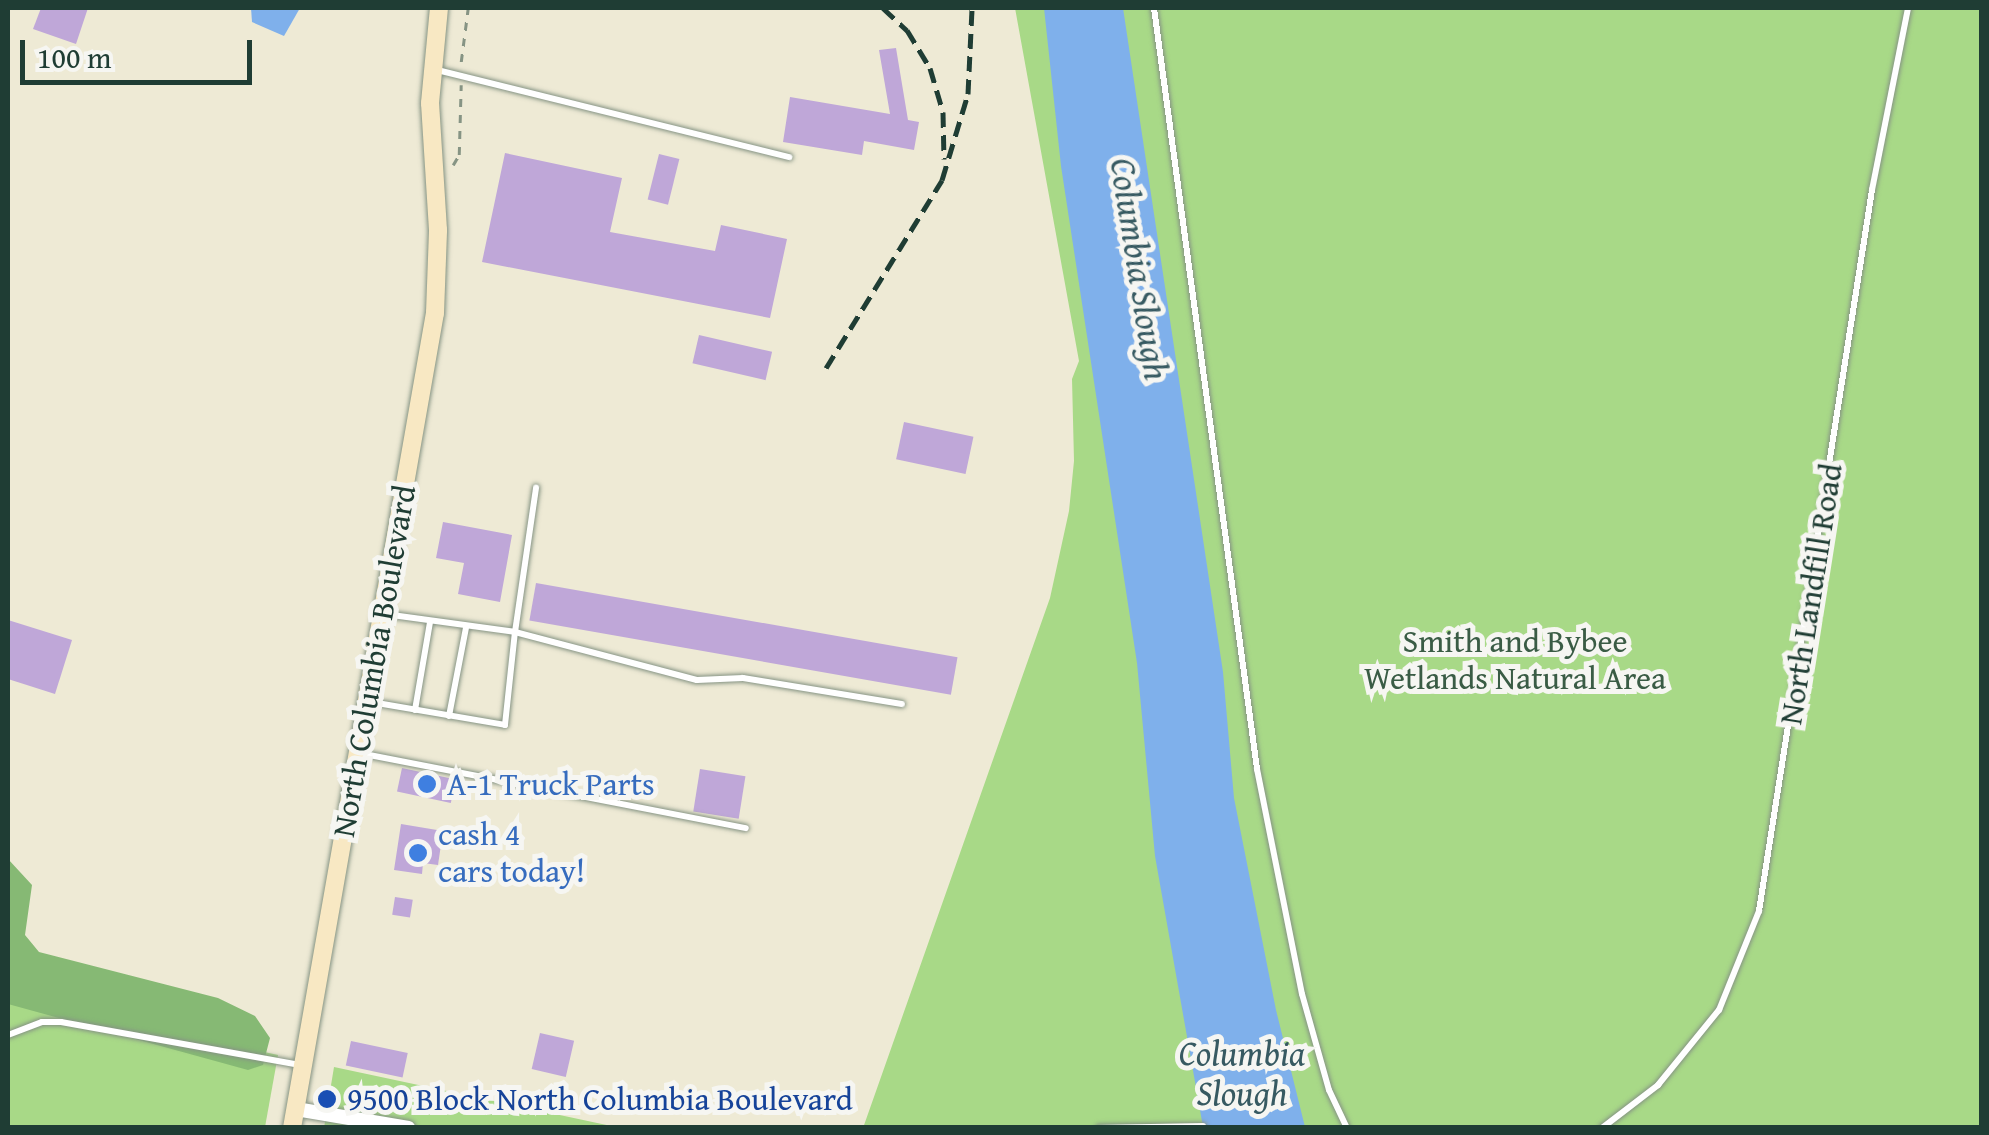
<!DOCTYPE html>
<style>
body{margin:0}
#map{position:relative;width:1989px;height:1135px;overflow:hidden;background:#eeead5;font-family:"Gentium Book Plus",serif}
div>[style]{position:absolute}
.green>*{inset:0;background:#a8d987}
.forest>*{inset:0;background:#86b974}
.water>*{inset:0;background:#7fb0eb}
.building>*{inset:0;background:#bfa7d8;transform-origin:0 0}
.path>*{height:2.5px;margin-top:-1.25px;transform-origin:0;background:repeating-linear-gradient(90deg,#869484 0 8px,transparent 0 16px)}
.roads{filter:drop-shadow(0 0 2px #869484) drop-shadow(0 0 2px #869484)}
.service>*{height:6px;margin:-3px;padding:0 3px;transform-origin:3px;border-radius:3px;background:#fff}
.minor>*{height:14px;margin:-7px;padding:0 7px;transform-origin:7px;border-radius:7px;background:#fff}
.secondary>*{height:18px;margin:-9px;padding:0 9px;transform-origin:9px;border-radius:9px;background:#f8e8c3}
.rail>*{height:5px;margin-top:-2.5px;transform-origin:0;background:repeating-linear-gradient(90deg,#1f3d34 0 15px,transparent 0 23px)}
.dots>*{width:28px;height:28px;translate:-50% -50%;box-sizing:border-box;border:5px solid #f6f6f2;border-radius:50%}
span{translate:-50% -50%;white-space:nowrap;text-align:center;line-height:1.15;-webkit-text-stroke:10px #f6f6f2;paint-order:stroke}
.street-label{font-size:32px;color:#1f3d34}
.park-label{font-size:32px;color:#3a5c45}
.shop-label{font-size:32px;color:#366cbe}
.left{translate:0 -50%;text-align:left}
.transit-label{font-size:32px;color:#164399}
.water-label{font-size:35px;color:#375a62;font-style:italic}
.frame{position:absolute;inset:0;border:10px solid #1f3d34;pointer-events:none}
.scale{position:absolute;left:20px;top:40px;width:232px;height:45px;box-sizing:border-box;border:5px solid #1f3d34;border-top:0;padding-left:12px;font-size:30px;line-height:35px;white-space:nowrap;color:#1f3d34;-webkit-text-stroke:8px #f6f6f2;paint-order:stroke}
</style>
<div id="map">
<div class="green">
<i style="clip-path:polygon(1015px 8px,1981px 8px,1981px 1127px,863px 1128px,1050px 598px,1069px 511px,1074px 461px,1072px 379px,1079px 361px)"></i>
<i style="clip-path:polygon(8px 997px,278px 1055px,265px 1127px,8px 1128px)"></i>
<i style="clip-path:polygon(334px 1067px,616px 1127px,324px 1128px)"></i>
</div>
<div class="forest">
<i style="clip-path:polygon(8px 859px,32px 885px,25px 935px,39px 952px,218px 998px,255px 1016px,270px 1038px,263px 1065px,248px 1070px,8px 1004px)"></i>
</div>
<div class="water">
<i style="clip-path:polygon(251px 8px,300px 8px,284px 36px,252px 22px)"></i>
<i style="clip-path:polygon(1044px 8px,1123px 8px,1223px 672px,1234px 798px,1276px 1010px,1305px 1127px,1203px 1127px,1155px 856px,1137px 663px,1061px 166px)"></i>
</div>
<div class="building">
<i style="clip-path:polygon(41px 8px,88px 8px,76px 44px,33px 29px)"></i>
<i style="clip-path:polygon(896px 48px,908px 120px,919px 122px,914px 150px,864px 141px,862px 155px,783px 142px,790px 97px,890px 114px,879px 50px)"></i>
<i style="clip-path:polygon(505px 153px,622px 178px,610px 232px,715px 251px,721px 225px,787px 239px,770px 318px,482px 262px)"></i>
<i style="left:659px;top:154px;width:21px;height:47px;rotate:14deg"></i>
<i style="left:699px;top:335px;width:75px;height:29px;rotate:13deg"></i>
<i style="left:904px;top:422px;width:71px;height:38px;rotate:12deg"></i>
<i style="clip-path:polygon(443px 522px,512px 535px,500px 602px,458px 594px,464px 563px,436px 558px)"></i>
<i style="left:536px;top:583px;width:428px;height:38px;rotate:10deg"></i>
<i style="clip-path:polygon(8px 620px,72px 640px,55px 694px,8px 679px)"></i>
<i style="left:402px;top:768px;width:55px;height:24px;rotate:12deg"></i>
<i style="left:700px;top:769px;width:46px;height:43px;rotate:9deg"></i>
<i style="clip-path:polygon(401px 824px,443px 831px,438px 865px,423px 863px,422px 874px,394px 870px)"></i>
<i style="left:395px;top:897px;width:18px;height:18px;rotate:9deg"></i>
<i style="left:540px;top:1033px;width:35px;height:37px;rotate:13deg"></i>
<i style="left:351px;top:1041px;width:58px;height:25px;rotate:12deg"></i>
</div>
<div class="path">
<i style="left:461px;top:62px;width:54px;rotate:-82.6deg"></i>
<i style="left:453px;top:165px;width:12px;rotate:-59deg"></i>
<i style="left:459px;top:155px;width:70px;rotate:-88.4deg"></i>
</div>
<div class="roads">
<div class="service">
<i style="left:1154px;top:8px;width:768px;rotate:82.29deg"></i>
<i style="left:1257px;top:769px;width:229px;rotate:78.7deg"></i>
<i style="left:1302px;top:994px;width:100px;rotate:74.3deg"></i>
<i style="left:1329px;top:1090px;width:42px;rotate:64.7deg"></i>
<i style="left:437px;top:70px;width:363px;rotate:13.9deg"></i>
<i style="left:384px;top:614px;width:132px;rotate:7.8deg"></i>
<i style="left:515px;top:632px;width:146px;rotate:-81.7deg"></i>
<i style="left:371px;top:702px;width:136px;rotate:9.7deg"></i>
<i style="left:505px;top:725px;width:94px;rotate:-83.9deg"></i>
<i style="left:515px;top:632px;width:188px;rotate:14.8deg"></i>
<i style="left:697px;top:680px;width:46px;rotate:-2.5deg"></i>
<i style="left:743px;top:678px;width:161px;rotate:9.3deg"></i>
<i style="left:415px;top:710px;width:89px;rotate:-80.3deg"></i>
<i style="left:449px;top:716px;width:90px;rotate:-79.1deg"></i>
<i style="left:359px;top:753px;width:394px;rotate:11deg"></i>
<i style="left:8px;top:1035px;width:36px;rotate:-21deg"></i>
<i style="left:42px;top:1022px;width:19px"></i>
<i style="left:61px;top:1022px;width:243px;rotate:10.2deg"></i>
<i style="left:1099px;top:1128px;width:104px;rotate:-1.1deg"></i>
<i style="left:1602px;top:1128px;width:71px;rotate:-37.5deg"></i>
<i style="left:1658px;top:1085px;width:97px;rotate:-50.9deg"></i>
<i style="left:1719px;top:1010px;width:107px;rotate:-68deg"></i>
<i style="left:1759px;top:911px;width:730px;rotate:-81.09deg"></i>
<i style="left:1872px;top:190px;width:186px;rotate:-78.8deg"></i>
</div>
<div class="minor">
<i style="left:296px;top:1109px;width:114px;rotate:9.6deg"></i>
</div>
<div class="secondary">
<i style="left:292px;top:1128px;width:827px;rotate:-80.05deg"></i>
<i style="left:435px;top:313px;width:83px;rotate:-87.9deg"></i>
<i style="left:438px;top:230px;width:127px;rotate:-93.6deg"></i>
<i style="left:430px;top:103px;width:95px;rotate:-84.6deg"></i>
</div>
</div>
<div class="rail">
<i style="left:883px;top:8px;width:33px;rotate:43deg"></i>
<i style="left:907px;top:30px;width:44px;rotate:58.8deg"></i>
<i style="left:930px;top:68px;width:46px;rotate:73.5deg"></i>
<i style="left:943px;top:112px;width:47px;rotate:88.8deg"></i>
<i style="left:826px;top:368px;width:221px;rotate:-58.3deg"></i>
<i style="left:942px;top:180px;width:90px;rotate:-73.2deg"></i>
<i style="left:968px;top:94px;width:86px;rotate:-87.3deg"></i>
</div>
<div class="dots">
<i style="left:427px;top:784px;background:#3f7fe0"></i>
<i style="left:418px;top:853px;background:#3f7fe0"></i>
<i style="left:327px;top:1099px;background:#1a4fb4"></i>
</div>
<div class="street-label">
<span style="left:1811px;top:594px;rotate:-81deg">North Landfill Road</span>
<span style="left:374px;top:661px;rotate:-80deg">North Columbia Boulevard</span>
</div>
<div class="park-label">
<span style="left:1515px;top:660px">Smith and Bybee<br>Wetlands Natural Area</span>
</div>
<div class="shop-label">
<span class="left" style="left:447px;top:784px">A-1 Truck Parts</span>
<span class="left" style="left:438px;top:853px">cash 4<br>cars today!</span>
</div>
<div class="transit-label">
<span class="left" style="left:347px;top:1099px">9500 Block North Columbia Boulevard</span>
</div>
<div class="water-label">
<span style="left:1140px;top:269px;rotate:81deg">Columbia Slough</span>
<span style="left:1242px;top:1073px">Columbia<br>Slough</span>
</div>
<div class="frame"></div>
<div class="scale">100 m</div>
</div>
